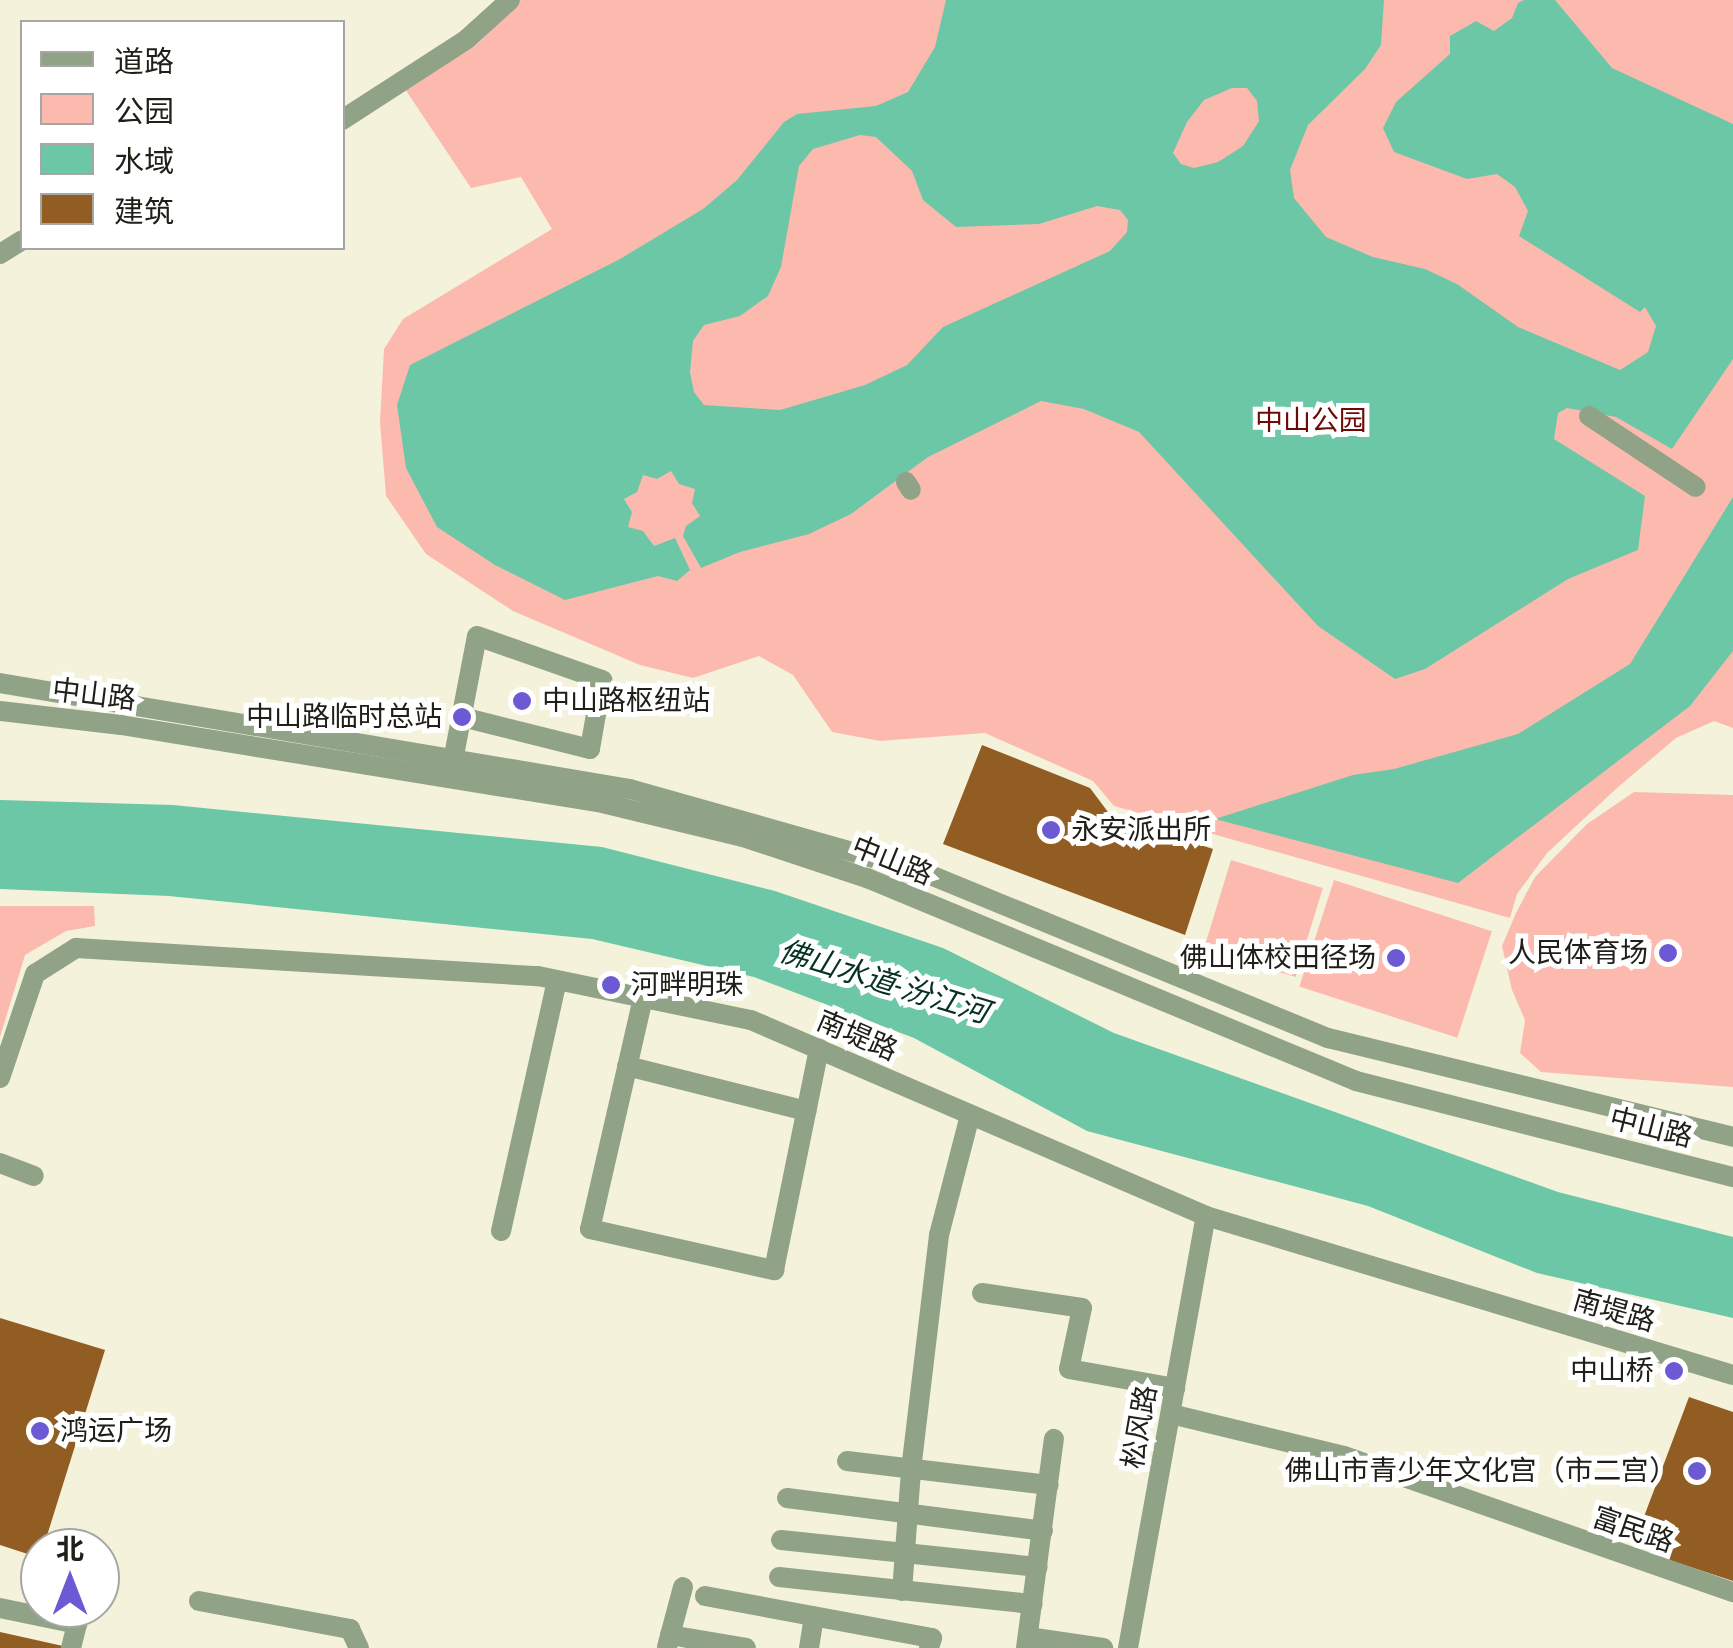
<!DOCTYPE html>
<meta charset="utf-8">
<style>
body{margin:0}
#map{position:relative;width:1733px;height:1648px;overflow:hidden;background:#f5f2dc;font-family:"Roboto Condensed","Noto Sans SC",sans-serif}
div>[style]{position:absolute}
.green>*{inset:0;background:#fcbaaf;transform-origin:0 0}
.water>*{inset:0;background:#6cc7a7}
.building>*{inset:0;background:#925d22}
.minor>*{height:20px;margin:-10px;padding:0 10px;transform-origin:10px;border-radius:10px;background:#91a387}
.dots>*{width:28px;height:28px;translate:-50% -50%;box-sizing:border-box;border:5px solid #fff;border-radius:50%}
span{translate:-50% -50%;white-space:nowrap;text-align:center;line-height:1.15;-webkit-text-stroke:10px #fff;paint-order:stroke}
.park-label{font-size:28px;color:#6c0b05}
.street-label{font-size:28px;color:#212018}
.poi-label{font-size:28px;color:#212018}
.left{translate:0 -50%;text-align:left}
.right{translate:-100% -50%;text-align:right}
.water-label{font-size:30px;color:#063124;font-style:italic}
.legend{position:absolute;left:20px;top:20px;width:325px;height:230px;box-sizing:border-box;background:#fff;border:2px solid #a6a6a3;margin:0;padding:12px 18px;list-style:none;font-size:30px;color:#212018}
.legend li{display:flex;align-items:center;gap:20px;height:50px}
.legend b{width:50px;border:2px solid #a6a6a3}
.north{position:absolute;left:20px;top:1528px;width:100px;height:100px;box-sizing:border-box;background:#fff;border:2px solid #a6a6a3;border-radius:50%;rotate:0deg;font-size:28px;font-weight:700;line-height:40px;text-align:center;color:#212018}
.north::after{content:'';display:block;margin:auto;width:35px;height:45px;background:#6c5ad4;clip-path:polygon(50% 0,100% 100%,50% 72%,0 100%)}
</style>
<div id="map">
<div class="green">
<i style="clip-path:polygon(521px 0,1733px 0,1733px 728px,1714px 721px,1676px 738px,1617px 788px,1547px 853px,1517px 894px,1510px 918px,1114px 806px,1093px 781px,985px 733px,880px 741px,832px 732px,793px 675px,759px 656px,693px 678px,640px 665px,513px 611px,426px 554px,386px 496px,380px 422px,384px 349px,403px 319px,552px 229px,521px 177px,471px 188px,403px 86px,474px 47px)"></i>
<i style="clip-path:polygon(1634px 792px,1733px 795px,1733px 1087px,1541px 1072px,1520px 1053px,1525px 1020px,1512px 990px,1502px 946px,1516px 913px,1535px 877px,1587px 824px)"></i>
<i style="left:1231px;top:860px;width:96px;height:93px;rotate:17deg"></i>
<i style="left:1334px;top:880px;width:166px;height:112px;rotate:18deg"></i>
<i style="clip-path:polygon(0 906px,94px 906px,95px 926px,66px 931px,25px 955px,0 1037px)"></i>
</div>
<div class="water">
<i style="clip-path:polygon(evenodd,946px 0,1384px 0,1381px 45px,1365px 69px,1308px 125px,1290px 170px,1294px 198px,1326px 237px,1373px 257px,1425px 269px,1457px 284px,1518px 327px,1620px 370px,1648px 352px,1656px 326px,1645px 307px,1640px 312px,1519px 236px,1528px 211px,1515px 187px,1497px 174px,1467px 179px,1394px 152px,1383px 128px,1396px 102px,1450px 54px,1450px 36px,1476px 21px,1494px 31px,1512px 18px,1518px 3px,1524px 0,1555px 0,1612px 68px,1733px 124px,1733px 359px,1672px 449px,1616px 417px,1567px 408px,1558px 413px,1554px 439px,1645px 496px,1638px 550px,1568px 579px,1425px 669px,1395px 679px,1318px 626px,1139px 432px,1084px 409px,1041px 401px,928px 457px,851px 514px,809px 534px,740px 552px,701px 568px,683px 536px,686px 526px,700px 516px,692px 503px,695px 489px,679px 484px,671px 471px,657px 479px,643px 475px,637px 492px,624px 499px,632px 512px,628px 527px,643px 531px,654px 546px,675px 538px,690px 570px,677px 581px,658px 576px,565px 600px,495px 565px,437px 527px,406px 468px,397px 405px,410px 365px,620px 259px,703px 209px,737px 180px,784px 122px,797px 114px,876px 106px,908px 92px,935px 47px,946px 0,1232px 88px,1247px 88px,1257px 101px,1259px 121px,1243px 146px,1218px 162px,1194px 168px,1181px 164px,1173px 153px,1187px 122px,1204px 100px,1232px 88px,946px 0,860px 135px,876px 137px,912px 171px,923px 200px,956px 227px,1039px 224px,1097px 206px,1120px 210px,1128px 220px,1127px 232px,1110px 251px,943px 327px,907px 365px,865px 385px,780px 410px,704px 405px,694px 392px,690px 372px,693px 341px,704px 325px,740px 316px,768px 296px,781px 267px,799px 166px,813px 149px,860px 135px)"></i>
<i style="clip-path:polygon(1733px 497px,1733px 651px,1690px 706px,1458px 883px,1215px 819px,1353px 775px,1394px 769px,1518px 734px,1630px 664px)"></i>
<i style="clip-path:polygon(0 800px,173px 805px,602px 847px,775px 891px,943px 948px,1114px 1033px,1558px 1192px,1733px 1237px,1733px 1318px,1537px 1273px,1368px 1206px,1087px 1131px,914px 1038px,754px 977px,592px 939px,169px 896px,0 889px)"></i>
</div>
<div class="building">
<i style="clip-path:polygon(982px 745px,1090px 788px,1111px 816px,1213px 849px,1185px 935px,943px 844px)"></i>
<i style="clip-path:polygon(0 1318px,105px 1350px,40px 1558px,0 1545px)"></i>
<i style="clip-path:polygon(1689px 1397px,1733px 1412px,1733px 1581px,1660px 1557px,1639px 1530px)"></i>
<i style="clip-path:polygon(0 1632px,63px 1646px,62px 1648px,0 1648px)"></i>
</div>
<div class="minor">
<i style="left:342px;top:120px;width:149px;rotate:-32.9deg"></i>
<i style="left:467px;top:39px;width:58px;rotate:-42.2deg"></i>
<i style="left:0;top:254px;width:26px;rotate:-32deg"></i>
<i style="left:1589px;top:416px;width:128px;rotate:33.6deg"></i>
<i style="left:906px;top:482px;width:9px;rotate:58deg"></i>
<i style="left:0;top:683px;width:639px;rotate:9.55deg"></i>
<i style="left:630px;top:789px;width:305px;rotate:15.8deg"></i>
<i style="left:923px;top:872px;width:438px;rotate:22.3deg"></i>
<i style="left:1328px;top:1038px;width:417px;rotate:13.7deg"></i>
<i style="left:0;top:711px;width:122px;rotate:6.6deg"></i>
<i style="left:121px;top:725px;width:483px;rotate:9.2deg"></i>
<i style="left:598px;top:802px;width:149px;rotate:13.6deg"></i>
<i style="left:743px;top:837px;width:131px;rotate:18.3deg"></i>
<i style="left:867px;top:878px;width:529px;rotate:22.54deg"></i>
<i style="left:1356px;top:1081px;width:389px;rotate:14.3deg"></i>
<i style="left:451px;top:771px;width:137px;rotate:-79.1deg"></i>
<i style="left:477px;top:636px;width:133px;rotate:19.4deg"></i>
<i style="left:602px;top:680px;width:70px;rotate:99.9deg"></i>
<i style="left:590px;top:749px;width:132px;rotate:-166deg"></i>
<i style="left:643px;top:998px;width:237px;rotate:102.9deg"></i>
<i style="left:590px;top:1229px;width:189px;rotate:12.6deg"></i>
<i style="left:774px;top:1270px;width:226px;rotate:-78.5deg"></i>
<i style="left:627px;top:1066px;width:185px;rotate:14.1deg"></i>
<i style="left:0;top:1078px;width:110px;rotate:-71.4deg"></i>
<i style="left:35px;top:974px;width:49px;rotate:-32.4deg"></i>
<i style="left:76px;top:948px;width:463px;rotate:3.5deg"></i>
<i style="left:538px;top:976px;width:217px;rotate:11.7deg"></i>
<i style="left:751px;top:1020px;width:495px;rotate:23.3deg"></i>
<i style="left:1206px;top:1216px;width:550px;rotate:16.79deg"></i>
<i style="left:0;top:1163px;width:36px;rotate:21deg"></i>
<i style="left:501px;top:1231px;width:257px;rotate:-77.4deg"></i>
<i style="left:982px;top:1293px;width:101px;rotate:8.5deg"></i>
<i style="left:1082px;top:1308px;width:62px;rotate:102deg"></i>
<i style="left:1069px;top:1369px;width:108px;rotate:10.2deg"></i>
<i style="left:1171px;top:1414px;width:178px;rotate:13.6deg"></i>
<i style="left:1344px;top:1456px;width:412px;rotate:19.3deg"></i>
<i style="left:847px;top:1461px;width:203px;rotate:6.8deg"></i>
<i style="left:787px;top:1498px;width:258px;rotate:7.3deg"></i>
<i style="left:781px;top:1540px;width:258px;rotate:6deg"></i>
<i style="left:779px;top:1577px;width:255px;rotate:6.1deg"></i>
<i style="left:902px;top:1591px;width:121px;rotate:-85.7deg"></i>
<i style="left:911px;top:1470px;width:237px;rotate:-83.2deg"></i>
<i style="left:939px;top:1235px;width:124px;rotate:-75.5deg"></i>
<i style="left:705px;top:1596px;width:231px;rotate:10.5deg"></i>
<i style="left:932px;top:1638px;width:10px;rotate:107deg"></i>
<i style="left:199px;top:1601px;width:154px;rotate:10.5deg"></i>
<i style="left:350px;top:1629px;width:21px;rotate:65deg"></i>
<i style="left:0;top:1608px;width:79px;rotate:11.7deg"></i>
<i style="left:77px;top:1624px;width:25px;rotate:104deg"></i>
<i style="left:670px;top:1635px;width:77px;rotate:9.7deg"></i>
<i style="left:1028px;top:1637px;width:76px;rotate:8.3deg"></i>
<i style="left:667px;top:1647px;width:62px;rotate:-75.1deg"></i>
<i style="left:809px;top:1648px;width:32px;rotate:-81deg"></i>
<i style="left:1026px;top:1648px;width:211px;rotate:-82.4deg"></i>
<i style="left:1128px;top:1648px;width:439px;rotate:-79.8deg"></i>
</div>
<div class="dots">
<i style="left:522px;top:701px;background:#6c5ad4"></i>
<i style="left:462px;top:717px;background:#6c5ad4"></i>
<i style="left:1051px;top:830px;background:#6c5ad4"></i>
<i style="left:1668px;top:953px;background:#6c5ad4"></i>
<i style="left:1396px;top:958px;background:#6c5ad4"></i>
<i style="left:611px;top:985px;background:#6c5ad4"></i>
<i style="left:1674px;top:1371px;background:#6c5ad4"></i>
<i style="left:40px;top:1431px;background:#6c5ad4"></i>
<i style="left:1697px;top:1471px;background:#6c5ad4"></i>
</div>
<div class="park-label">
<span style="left:1311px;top:421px">中山公园</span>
</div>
<div class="street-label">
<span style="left:94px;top:695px;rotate:7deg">中山路</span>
<span style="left:892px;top:861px;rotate:22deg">中山路</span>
<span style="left:857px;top:1036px;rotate:23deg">南堤路</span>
<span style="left:1651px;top:1128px;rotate:14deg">中山路</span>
<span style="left:1614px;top:1311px;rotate:16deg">南堤路</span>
<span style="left:1140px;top:1427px;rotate:-80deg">松风路</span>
<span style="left:1633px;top:1530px;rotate:19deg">富民路</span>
</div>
<div class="poi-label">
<span class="left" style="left:542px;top:701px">中山路枢纽站</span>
<span class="right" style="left:442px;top:717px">中山路临时总站</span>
<span class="left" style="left:1071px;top:830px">永安派出所</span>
<span class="right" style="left:1648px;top:953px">人民体育场</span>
<span class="right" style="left:1376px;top:958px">佛山体校田径场</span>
<span class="left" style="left:631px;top:985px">河畔明珠</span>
<span class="right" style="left:1654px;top:1371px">中山桥</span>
<span class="left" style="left:60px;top:1431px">鸿运广场</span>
<span class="right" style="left:1677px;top:1471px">佛山市青少年文化宫（市二宫）</span>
</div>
<div class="water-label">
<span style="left:884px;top:982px;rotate:17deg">佛山水道-汾江河</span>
</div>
<ul class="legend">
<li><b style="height:12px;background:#91a387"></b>道路</li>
<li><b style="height:28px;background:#fcbaaf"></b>公园</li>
<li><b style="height:28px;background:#6cc7a7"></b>水域</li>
<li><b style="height:28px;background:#925d22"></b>建筑</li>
</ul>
<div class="north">北</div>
</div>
